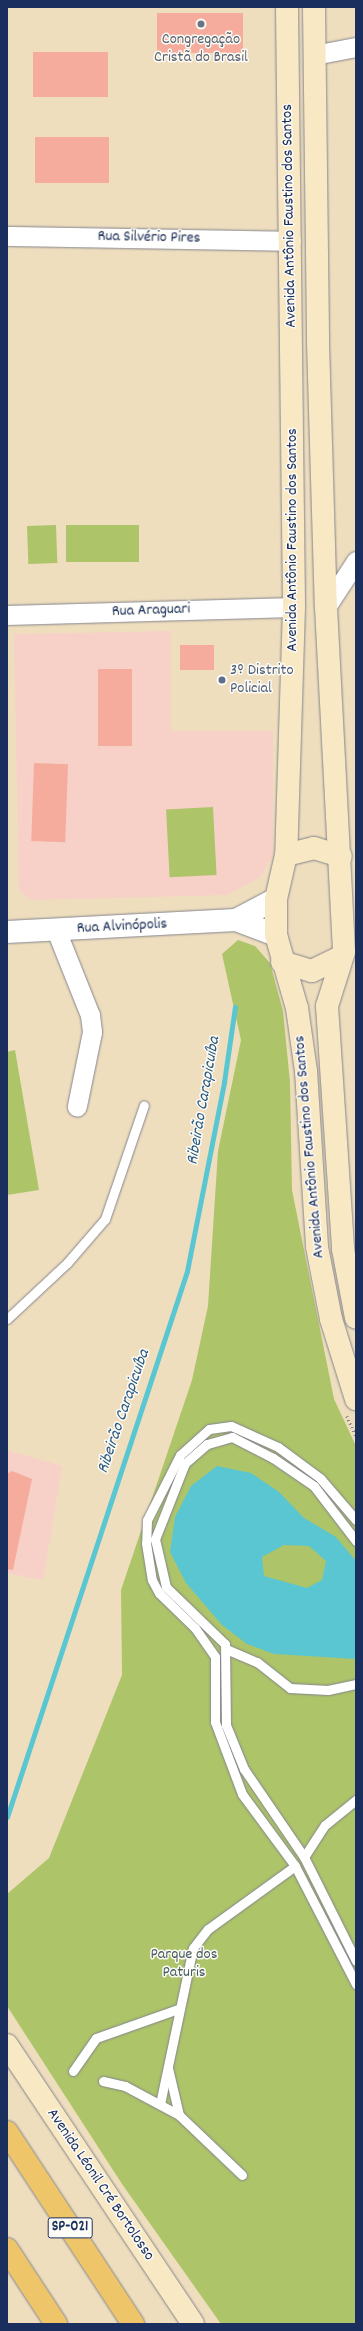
<!DOCTYPE html>
<meta charset="utf-8">
<style>
body{margin:0}
#map{position:relative;width:363px;height:2331px;overflow:hidden;background:#efdebe;font-family:Dekko,sans-serif}
div>[style]{position:absolute}
.built>*{inset:0;background:#f7d1c7}
.green>*{inset:0;background:#adc469;transform-origin:0 0}
.water>*{inset:0;background:#5ac6d2}
.stream>*{height:5px;margin:-2.5px;padding:0 2.5px;transform-origin:2.5px;border-radius:2.5px;background:#5ac6d2}
.building>*{inset:0;background:#f5ac9c;transform-origin:0 0}
.path>*{height:2.5px;margin-top:-1.25px;transform-origin:0;background:repeating-linear-gradient(90deg,#85868e 0 1px,transparent 0 4px)}
.roads{filter:drop-shadow(0 0 1px #85868e) drop-shadow(0 0 1px #85868e)}
.service>*{height:9px;margin:-4.5px;padding:0 4.5px;transform-origin:4.5px;border-radius:4.5px;background:#fff}
.minor>*{height:19px;margin:-9.5px;padding:0 9.5px;transform-origin:9.5px;border-radius:9.5px;background:#fff}
.tertiary>*{height:22px;margin:-11px;padding:0 11px;transform-origin:11px;border-radius:11px;background:#fff}
.secondary>*{height:22px;margin:-11px;padding:0 11px;transform-origin:11px;border-radius:11px;background:#f8e8c3}
.motorway>*{height:22px;margin:-11px;padding:0 11px;transform-origin:11px;border-radius:11px;background:#eec569}
.dots>*{width:11px;height:11px;translate:-50% -50%;box-sizing:border-box;border:2px solid #fdfcf7;border-radius:50%}
span{translate:-50% -50%;white-space:nowrap;text-align:center;line-height:1.15;-webkit-text-stroke:3px #fdfcf7;paint-order:stroke}
.shield-label span{padding:1px 3px;background:#fdfcf7;border:1px solid;border-radius:3px;-webkit-text-stroke-width:0}
.shield-label{font-size:15px;color:#1b2f5e;font-weight:700}
.worship-label{font-size:16px;color:#5b616d}
.street-label{font-size:16px;color:#1b2f5e}
.service-label{font-size:16px;color:#4e5e75}
.left{translate:0 -50%;text-align:left}
.park-label{font-size:16px;color:#475c61}
.water-label{font-size:17px;color:#2e5c81;font-style:italic}
.frame{position:absolute;inset:0;border:8px solid #1b2f5e;pointer-events:none}
</style>
<div id="map">
<div class="built">
<i style="clip-path:polygon(171px 631px,171px 731px,273px 731px,273px 855px,261px 877px,227px 895px,32px 900px,19px 891px,14px 634px)"></i>
<i style="clip-path:polygon(7px 1450px,62px 1466px,43px 1580px,7px 1573px)"></i>
</div>
<div class="green">
<i style="left:56px;top:525px;width:38px;height:29px;rotate:88deg"></i>
<i style="left:139px;top:525px;width:37px;height:73px;rotate:90deg"></i>
<i style="left:213px;top:807px;width:68px;height:47px;rotate:87deg"></i>
<i style="clip-path:polygon(238px 940px,255px 946px,270px 963px,283px 1011px,290px 1082px,292px 1190px,334px 1399px,356px 1446px,356px 2324px,221px 2324px,122px 2184px,7px 2006px,7px 1894px,49px 1858px,122px 1675px,121px 1590px,192px 1380px,208px 1306px,218px 1151px,241px 1040px,222px 954px)"></i>
<i style="clip-path:polygon(15px 1050px,39px 1190px,7px 1195px,7px 1052px)"></i>
</div>
<div class="water">
<i style="clip-path:polygon(evenodd,217px 1466px,251px 1473px,279px 1492px,304px 1518px,336px 1537px,356px 1561px,356px 1659px,274px 1654px,247px 1644px,222px 1625px,186px 1583px,170px 1552px,175px 1517px,191px 1486px,217px 1466px,284px 1545px,309px 1546px,326px 1561px,322px 1580px,307px 1588px,264px 1576px,262px 1557px,284px 1545px)"></i>
</div>
<div class="stream">
<i style="left:7px;top:1817px;width:575px;rotate:-71.75deg"></i>
<i style="left:187px;top:1271px;width:193px;rotate:-78.9deg"></i>
<i style="left:224px;top:1082px;width:76px;rotate:-81.7deg"></i>
</div>
<div class="building">
<i style="left:157px;top:13px;width:86px;height:40px"></i>
<i style="left:108px;top:52px;width:45px;height:75px;rotate:90deg"></i>
<i style="left:109px;top:137px;width:46px;height:74px;rotate:90deg"></i>
<i style="left:180px;top:645px;width:34px;height:25px"></i>
<i style="left:98px;top:669px;width:34px;height:77px"></i>
<i style="left:34px;top:763px;width:34px;height:78px;rotate:2deg"></i>
<i style="clip-path:polygon(12px 1471px,32px 1479px,13px 1570px,7px 1569px,7px 1474px)"></i>
</div>
<div class="path">
<i style="left:347px;top:1416px;width:22px;rotate:66deg"></i>
</div>
<div class="roads">
<div class="service">
<i style="left:7px;top:1319px;width:82px;rotate:-43deg"></i>
<i style="left:67px;top:1263px;width:58px;rotate:-49.2deg"></i>
<i style="left:105px;top:1219px;width:120px;rotate:-71.1deg"></i>
<i style="left:356px;top:1520px;width:55px;rotate:-130.6deg"></i>
<i style="left:320px;top:1478px;width:52px;rotate:-143.6deg"></i>
<i style="left:278px;top:1447px;width:51px;rotate:-155.9deg"></i>
<i style="left:231px;top:1426px;width:22px;rotate:172deg"></i>
<i style="left:209px;top:1429px;width:39px;rotate:138deg"></i>
<i style="left:180px;top:1455px;width:73px;rotate:116.9deg"></i>
<i style="left:147px;top:1520px;width:23px;rotate:92deg"></i>
<i style="left:146px;top:1543px;width:37px;rotate:81deg"></i>
<i style="left:152px;top:1580px;width:15px;rotate:62deg"></i>
<i style="left:159px;top:1593px;width:50px;rotate:44.2deg"></i>
<i style="left:195px;top:1628px;width:35px;rotate:55deg"></i>
<i style="left:215px;top:1657px;width:65px;rotate:90deg"></i>
<i style="left:215px;top:1722px;width:77px;rotate:69.4deg"></i>
<i style="left:242px;top:1794px;width:89px;rotate:53.6deg"></i>
<i style="left:295px;top:1866px;width:133px;rotate:62.7deg"></i>
<i style="left:356px;top:1541px;width:69px;rotate:-127.4deg"></i>
<i style="left:314px;top:1486px;width:50px;rotate:-145.7deg"></i>
<i style="left:273px;top:1458px;width:46px;rotate:-152.9deg"></i>
<i style="left:232px;top:1437px;width:26px;rotate:164deg"></i>
<i style="left:207px;top:1444px;width:29px;rotate:139deg"></i>
<i style="left:185px;top:1463px;width:82px;rotate:111.5deg"></i>
<i style="left:155px;top:1539px;width:49px;rotate:77.1deg"></i>
<i style="left:166px;top:1587px;width:82px;rotate:44deg"></i>
<i style="left:225px;top:1644px;width:81px;rotate:89.3deg"></i>
<i style="left:226px;top:1725px;width:48px;rotate:67.8deg"></i>
<i style="left:244px;top:1769px;width:107px;rotate:55.7deg"></i>
<i style="left:304px;top:1857px;width:116px;rotate:63.4deg"></i>
<i style="left:226px;top:1649px;width:34px;rotate:23deg"></i>
<i style="left:257px;top:1662px;width:42px;rotate:38.2deg"></i>
<i style="left:290px;top:1688px;width:38px;rotate:3deg"></i>
<i style="left:328px;top:1690px;width:29px;rotate:-12deg"></i>
<i style="left:304px;top:1857px;width:38px;rotate:-57deg"></i>
<i style="left:325px;top:1825px;width:40px;rotate:-39deg"></i>
<i style="left:168px;top:2068px;width:48px;rotate:76.8deg"></i>
<i style="left:73px;top:2071px;width:40px;rotate:-55.1deg"></i>
<i style="left:96px;top:2038px;width:87px;rotate:-19.5deg"></i>
<i style="left:103px;top:2081px;width:23px;rotate:13deg"></i>
<i style="left:125px;top:2086px;width:61px;rotate:28.2deg"></i>
<i style="left:179px;top:2115px;width:87px;rotate:43.6deg"></i>
<i style="left:160px;top:2104px;width:159px;rotate:-78.1deg"></i>
<i style="left:193px;top:1948px;width:24px;rotate:-52deg"></i>
<i style="left:208px;top:1929px;width:107px;rotate:-35.9deg"></i>
</div>
<div class="minor">
<i style="left:314px;top:55px;width:43px;rotate:-10.8deg"></i>
<i style="left:7px;top:236px;width:284px;rotate:1deg"></i>
<i style="left:326px;top:607px;width:55px;rotate:-56.9deg"></i>
<i style="left:7px;top:615px;width:287px;rotate:-1.6deg"></i>
<i style="left:56px;top:930px;width:92px;rotate:68.2deg"></i>
<i style="left:90px;top:1015px;width:17px;rotate:83deg"></i>
<i style="left:92px;top:1032px;width:76px;rotate:101.5deg"></i>
</div>
<div class="tertiary">
<i style="left:236px;top:920px;width:43px;rotate:20.6deg"></i>
<i style="left:7px;top:932px;width:229px;rotate:-3deg"></i>
<i style="left:236px;top:920px;width:45px;rotate:-27.7deg"></i>
</div>
<div class="secondary">
<i style="left:287px;top:7px;width:600px;rotate:89.33deg"></i>
<i style="left:294px;top:607px;width:248px;rotate:91.8deg"></i>
<i style="left:286px;top:855px;width:45px;rotate:102.8deg"></i>
<i style="left:276px;top:899px;width:36px;rotate:90deg"></i>
<i style="left:276px;top:935px;width:76px;rotate:74deg"></i>
<i style="left:297px;top:1008px;width:64px;rotate:81.9deg"></i>
<i style="left:306px;top:1071px;width:176px;rotate:86.4deg"></i>
<i style="left:317px;top:1247px;width:73px;rotate:79deg"></i>
<i style="left:331px;top:1319px;width:84px;rotate:72.6deg"></i>
<i style="left:314px;top:7px;width:336px;rotate:89.3deg"></i>
<i style="left:318px;top:343px;width:264px;rotate:88.3deg"></i>
<i style="left:326px;top:607px;width:345px;rotate:87deg"></i>
<i style="left:344px;top:952px;width:57px;rotate:107.5deg"></i>
<i style="left:327px;top:1006px;width:244px;rotate:86.2deg"></i>
<i style="left:343px;top:1249px;width:70px;rotate:79.3deg"></i>
<i style="left:286px;top:855px;width:29px;rotate:-14deg"></i>
<i style="left:314px;top:848px;width:28px;rotate:17deg"></i>
<i style="left:282px;top:962px;width:31px;rotate:17deg"></i>
<i style="left:312px;top:971px;width:32px;rotate:-26deg"></i>
<i style="left:7px;top:2045px;width:335px;rotate:56.3deg"></i>
</div>
<div class="motorway">
<i style="left:7px;top:2132px;width:230px;rotate:56.7deg"></i>
<i style="left:7px;top:2249px;width:90px;rotate:56.8deg"></i>
</div>
</div>
<div class="dots">
<i style="left:201px;top:24px;background:#6b7280"></i>
<i style="left:222px;top:680px;background:#5c6f8a"></i>
</div>
<div class="shield-label">
<span style="left:70px;top:2228px">SP-021</span>
</div>
<div class="worship-label">
<span style="left:201px;top:49px">Congregação<br>Cristã do Brasil</span>
</div>
<div class="street-label">
<span style="left:290px;top:216px;rotate:-91deg">Avenida Antônio Faustino dos Santos</span>
<span style="left:149px;top:238px;rotate:1deg">Rua Silvério Pires</span>
<span style="left:293px;top:540px;rotate:-90deg">Avenida Antônio Faustino dos Santos</span>
<span style="left:151px;top:611px;rotate:-2deg">Rua Araguari</span>
<span style="left:122px;top:927px;rotate:-3deg">Rua Alvinópolis</span>
<span style="left:310px;top:1147px;rotate:-95deg">Avenida Antônio Faustino dos Santos</span>
<span style="left:100px;top:2185px;rotate:56deg">Avenida Léonil Cré Bortolosso</span>
</div>
<div class="service-label">
<span class="left" style="left:230px;top:680px">3º Distrito<br>Policial</span>
</div>
<div class="park-label">
<span style="left:184px;top:1964px">Parque dos<br>Paturis</span>
</div>
<div class="water-label">
<span style="left:205px;top:1101px;rotate:-80deg">Ribeirão Carapicuíba</span>
<span style="left:125px;top:1412px;rotate:-71deg">Ribeirão Carapicuíba</span>
</div>
<div class="frame"></div>
</div>
